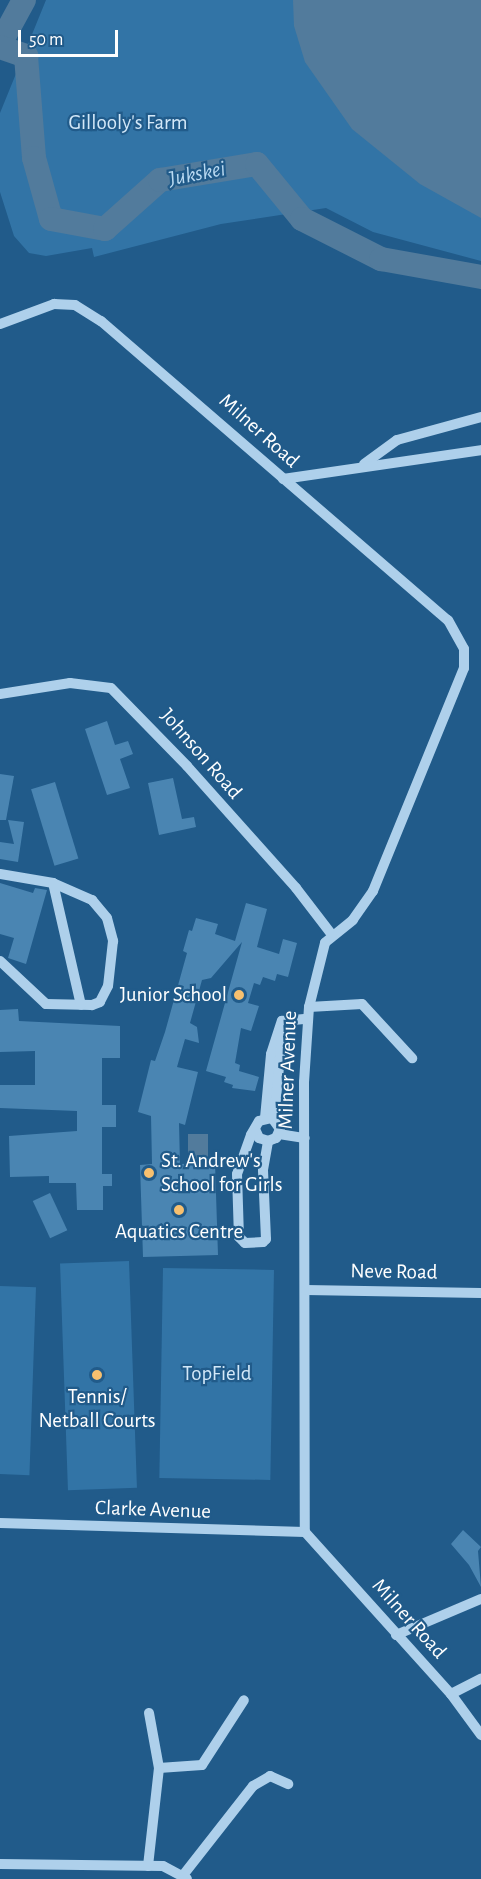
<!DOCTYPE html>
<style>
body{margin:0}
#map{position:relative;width:481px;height:1879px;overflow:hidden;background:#215b8a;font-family:"Alegreya Sans",sans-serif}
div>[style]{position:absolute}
.green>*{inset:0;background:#3274a6;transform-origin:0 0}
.water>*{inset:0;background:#527b9c;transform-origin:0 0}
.river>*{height:24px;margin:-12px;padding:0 12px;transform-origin:12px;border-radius:12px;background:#527b9c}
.building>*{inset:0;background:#4a85b2;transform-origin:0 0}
.minor>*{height:10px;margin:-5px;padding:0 5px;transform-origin:5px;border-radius:5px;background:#aed0eb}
.dots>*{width:16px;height:16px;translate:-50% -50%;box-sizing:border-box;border:3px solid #215b8a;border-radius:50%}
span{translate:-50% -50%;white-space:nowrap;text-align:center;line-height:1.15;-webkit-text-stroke:4.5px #215b8a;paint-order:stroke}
.park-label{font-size:21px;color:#d3e8f8}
.street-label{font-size:21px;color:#fff}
.poi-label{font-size:21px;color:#fff}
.right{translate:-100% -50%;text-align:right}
.left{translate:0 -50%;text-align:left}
.water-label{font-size:22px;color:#badaf2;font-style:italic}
.scale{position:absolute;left:18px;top:30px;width:100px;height:27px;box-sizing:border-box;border:3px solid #fff;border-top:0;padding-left:8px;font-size:18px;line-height:21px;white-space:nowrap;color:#fff;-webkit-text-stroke:4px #215b8a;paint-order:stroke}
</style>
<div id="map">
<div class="green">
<i style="clip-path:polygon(46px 0,481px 0,481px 261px,373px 232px,326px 208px,221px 224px,94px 257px,92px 248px,46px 256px,29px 253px,14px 236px,0 192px,0 113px)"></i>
<i style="left:129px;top:1261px;width:227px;height:69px;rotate:88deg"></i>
<i style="left:163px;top:1268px;width:111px;height:210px;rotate:1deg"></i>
<i style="left:0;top:1286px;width:36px;height:188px;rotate:2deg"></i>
</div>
<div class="water">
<i style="clip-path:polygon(293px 0,481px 0,481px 218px,420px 184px,352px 129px,305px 62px,294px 26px)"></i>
<i style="left:208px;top:1134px;width:25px;height:20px;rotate:90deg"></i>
</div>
<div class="river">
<i style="left:0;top:44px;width:50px;rotate:-61.4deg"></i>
<i style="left:0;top:47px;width:28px;rotate:19deg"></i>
<i style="left:26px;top:56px;width:102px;rotate:85.5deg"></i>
<i style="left:34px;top:158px;width:63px;rotate:74.4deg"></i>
<i style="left:51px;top:219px;width:55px;rotate:10.5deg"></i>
<i style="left:105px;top:229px;width:74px;rotate:-41.7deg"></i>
<i style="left:160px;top:180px;width:98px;rotate:-9.4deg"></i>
<i style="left:257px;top:164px;width:71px;rotate:50.7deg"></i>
<i style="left:302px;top:219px;width:89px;rotate:26.9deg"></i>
<i style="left:381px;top:259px;width:102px;rotate:10.2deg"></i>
</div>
<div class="building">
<i style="clip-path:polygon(107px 721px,115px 745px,128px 741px,133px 754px,120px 759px,130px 788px,107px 795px,85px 729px)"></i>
<i style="clip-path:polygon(0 774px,14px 776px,6px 820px,0 820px)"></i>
<i style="clip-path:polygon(173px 778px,182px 819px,194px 817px,196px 827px,159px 835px,148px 783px)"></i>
<i style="left:55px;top:782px;width:80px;height:25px;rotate:73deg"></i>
<i style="clip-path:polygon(8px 820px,24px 822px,18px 862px,0 859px,0 842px,14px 844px)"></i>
<i style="clip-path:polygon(0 883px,33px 893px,35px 888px,47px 890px,26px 964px,8px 958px,14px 938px,0 934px)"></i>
<i style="clip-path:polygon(246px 903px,267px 909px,257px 947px,279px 954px,283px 939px,297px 943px,288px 977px,277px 974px,275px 981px,263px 977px,260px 985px,254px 983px,248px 1003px,259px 1006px,251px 1031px,241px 1028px,235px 1063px,240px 1065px,239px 1071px,259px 1077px,255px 1091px,232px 1088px,233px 1085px,224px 1082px,226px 1077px,206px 1071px,242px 942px,211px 978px,202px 980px,190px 1023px,197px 1027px,199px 1043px,185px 1039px,177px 1067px,198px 1072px,185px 1125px,179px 1123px,180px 1164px,215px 1163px,218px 1255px,143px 1257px,140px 1165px,152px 1164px,151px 1116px,138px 1112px,151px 1060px,155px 1061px,165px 1032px,187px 953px,183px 951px,189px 930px,192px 931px,196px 918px,218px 924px,215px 934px,235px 941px)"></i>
<i style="clip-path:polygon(18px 1009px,19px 1021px,120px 1026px,120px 1058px,102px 1058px,102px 1105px,116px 1105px,116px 1127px,102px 1127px,102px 1174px,112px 1174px,112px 1186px,103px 1186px,103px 1210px,77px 1210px,76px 1183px,49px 1183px,49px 1176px,10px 1177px,9px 1136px,77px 1131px,77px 1111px,0 1108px,0 1085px,35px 1085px,35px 1051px,0 1052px,0 1010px)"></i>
<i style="left:50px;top:1193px;width:41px;height:19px;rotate:65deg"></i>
<i style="clip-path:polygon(463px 1530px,481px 1547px,478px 1551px,481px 1587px,469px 1565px,451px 1544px)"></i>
</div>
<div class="minor">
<i style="left:0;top:324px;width:58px;rotate:-20.3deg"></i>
<i style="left:54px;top:304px;width:21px;rotate:3deg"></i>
<i style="left:75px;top:305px;width:31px;rotate:32deg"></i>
<i style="left:101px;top:321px;width:458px;rotate:40.8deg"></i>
<i style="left:448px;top:620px;width:33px;rotate:61deg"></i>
<i style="left:464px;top:649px;width:19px;rotate:90deg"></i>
<i style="left:464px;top:668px;width:241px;rotate:112.2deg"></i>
<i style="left:373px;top:891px;width:35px;rotate:125deg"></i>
<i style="left:353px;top:920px;width:36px;rotate:141deg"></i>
<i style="left:325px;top:943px;width:66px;rotate:104deg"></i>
<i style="left:309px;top:1007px;width:75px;rotate:93.8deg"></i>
<i style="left:304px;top:1082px;width:450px;rotate:89.9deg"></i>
<i style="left:364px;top:464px;width:41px;rotate:-36deg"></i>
<i style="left:397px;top:440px;width:87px;rotate:-15.3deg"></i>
<i style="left:283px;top:479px;width:200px;rotate:-8.3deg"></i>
<i style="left:0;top:694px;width:71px;rotate:-8.9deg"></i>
<i style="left:70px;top:683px;width:41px;rotate:7deg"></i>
<i style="left:111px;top:688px;width:109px;rotate:45.7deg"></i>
<i style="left:187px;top:766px;width:164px;rotate:48.2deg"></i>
<i style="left:296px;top:888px;width:59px;rotate:52.5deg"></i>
<i style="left:0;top:874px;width:54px;rotate:9.6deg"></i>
<i style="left:53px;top:883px;width:43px;rotate:23.6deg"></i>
<i style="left:92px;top:900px;width:23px;rotate:50deg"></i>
<i style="left:107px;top:918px;width:24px;rotate:75deg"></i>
<i style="left:113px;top:941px;width:45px;rotate:96.3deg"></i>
<i style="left:108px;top:986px;width:18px;rotate:117deg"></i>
<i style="left:100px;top:1002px;width:9px;rotate:159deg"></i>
<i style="left:92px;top:1005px;width:46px;rotate:-178.8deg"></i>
<i style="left:46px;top:1004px;width:63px;rotate:-136.9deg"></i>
<i style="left:53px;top:883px;width:125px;rotate:77.1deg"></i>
<i style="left:309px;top:1007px;width:53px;rotate:-3.2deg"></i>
<i style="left:362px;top:1004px;width:74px;rotate:47.2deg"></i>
<i style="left:265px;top:1118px;width:64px;rotate:-84.6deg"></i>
<i style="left:271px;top:1054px;width:35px;rotate:-72deg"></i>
<i style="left:282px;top:1021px;width:25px;rotate:-5deg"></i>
<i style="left:274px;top:1119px;width:83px;rotate:-84.5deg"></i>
<i style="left:255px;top:1129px;width:10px;rotate:66deg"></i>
<i style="left:259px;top:1138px;width:9px;rotate:18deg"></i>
<i style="left:268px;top:1141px;width:9px;rotate:-21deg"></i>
<i style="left:276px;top:1138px;width:10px;rotate:-66deg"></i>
<i style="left:280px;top:1129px;width:14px;rotate:-126deg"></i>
<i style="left:272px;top:1118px;width:13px;rotate:167deg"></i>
<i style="left:259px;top:1121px;width:16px;rotate:120deg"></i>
<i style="left:251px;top:1135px;width:41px;rotate:109.7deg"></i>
<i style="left:237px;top:1174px;width:63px;rotate:88.2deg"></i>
<i style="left:239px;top:1237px;width:8px;rotate:45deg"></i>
<i style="left:245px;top:1243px;width:18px;rotate:-3deg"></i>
<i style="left:263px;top:1242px;width:4px;rotate:-45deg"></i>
<i style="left:266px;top:1239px;width:69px;rotate:-92.5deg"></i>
<i style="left:263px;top:1170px;width:29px;rotate:-80deg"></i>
<i style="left:279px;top:1134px;width:26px;rotate:9deg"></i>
<i style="left:306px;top:1290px;width:175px;rotate:1deg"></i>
<i style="left:0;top:1523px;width:305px;rotate:1.7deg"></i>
<i style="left:305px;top:1532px;width:218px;rotate:48deg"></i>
<i style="left:451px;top:1694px;width:51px;rotate:53.8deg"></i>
<i style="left:396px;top:1635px;width:92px;rotate:-23deg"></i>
<i style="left:451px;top:1694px;width:34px;rotate:-27deg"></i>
<i style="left:159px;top:1768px;width:43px;rotate:-4deg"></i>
<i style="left:202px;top:1765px;width:77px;rotate:-57.1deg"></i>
<i style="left:0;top:1864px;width:163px;rotate:0.7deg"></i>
<i style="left:163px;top:1866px;width:27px;rotate:28deg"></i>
<i style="left:148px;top:1866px;width:99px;rotate:-83.6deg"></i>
<i style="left:159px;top:1768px;width:56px;rotate:-100.3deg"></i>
<i style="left:184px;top:1874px;width:112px;rotate:-51.9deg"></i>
<i style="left:253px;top:1786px;width:20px;rotate:-30deg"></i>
<i style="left:270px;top:1776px;width:20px;rotate:24deg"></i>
</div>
<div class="dots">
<i style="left:239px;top:995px;background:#f7c06f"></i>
<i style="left:149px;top:1173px;background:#f7c06f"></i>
<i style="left:179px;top:1210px;background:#f7c06f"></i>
<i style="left:97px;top:1375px;background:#f7c06f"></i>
</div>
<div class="park-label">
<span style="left:128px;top:123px">Gillooly's Farm</span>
<span style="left:217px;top:1374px">TopField</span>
</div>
<div class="street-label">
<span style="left:259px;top:431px;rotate:42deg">Milner Road</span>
<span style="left:201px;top:754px;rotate:49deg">Johnson Road</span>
<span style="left:288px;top:1070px;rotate:-88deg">Milner Avenue</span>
<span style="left:394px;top:1272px;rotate:1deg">Neve Road</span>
<span style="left:153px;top:1510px;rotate:2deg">Clarke Avenue</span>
<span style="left:409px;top:1619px;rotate:48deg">Milner Road</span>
</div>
<div class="poi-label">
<span class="right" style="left:227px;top:995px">Junior School</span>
<span class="left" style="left:161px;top:1173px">St. Andrew's<br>School for Girls</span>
<span style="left:179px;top:1232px">Aquatics Centre</span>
<span style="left:97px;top:1409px">Tennis/<br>Netball Courts</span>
</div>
<div class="water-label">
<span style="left:197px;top:174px;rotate:-11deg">Jukskei</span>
</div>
<div class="scale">50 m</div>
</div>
